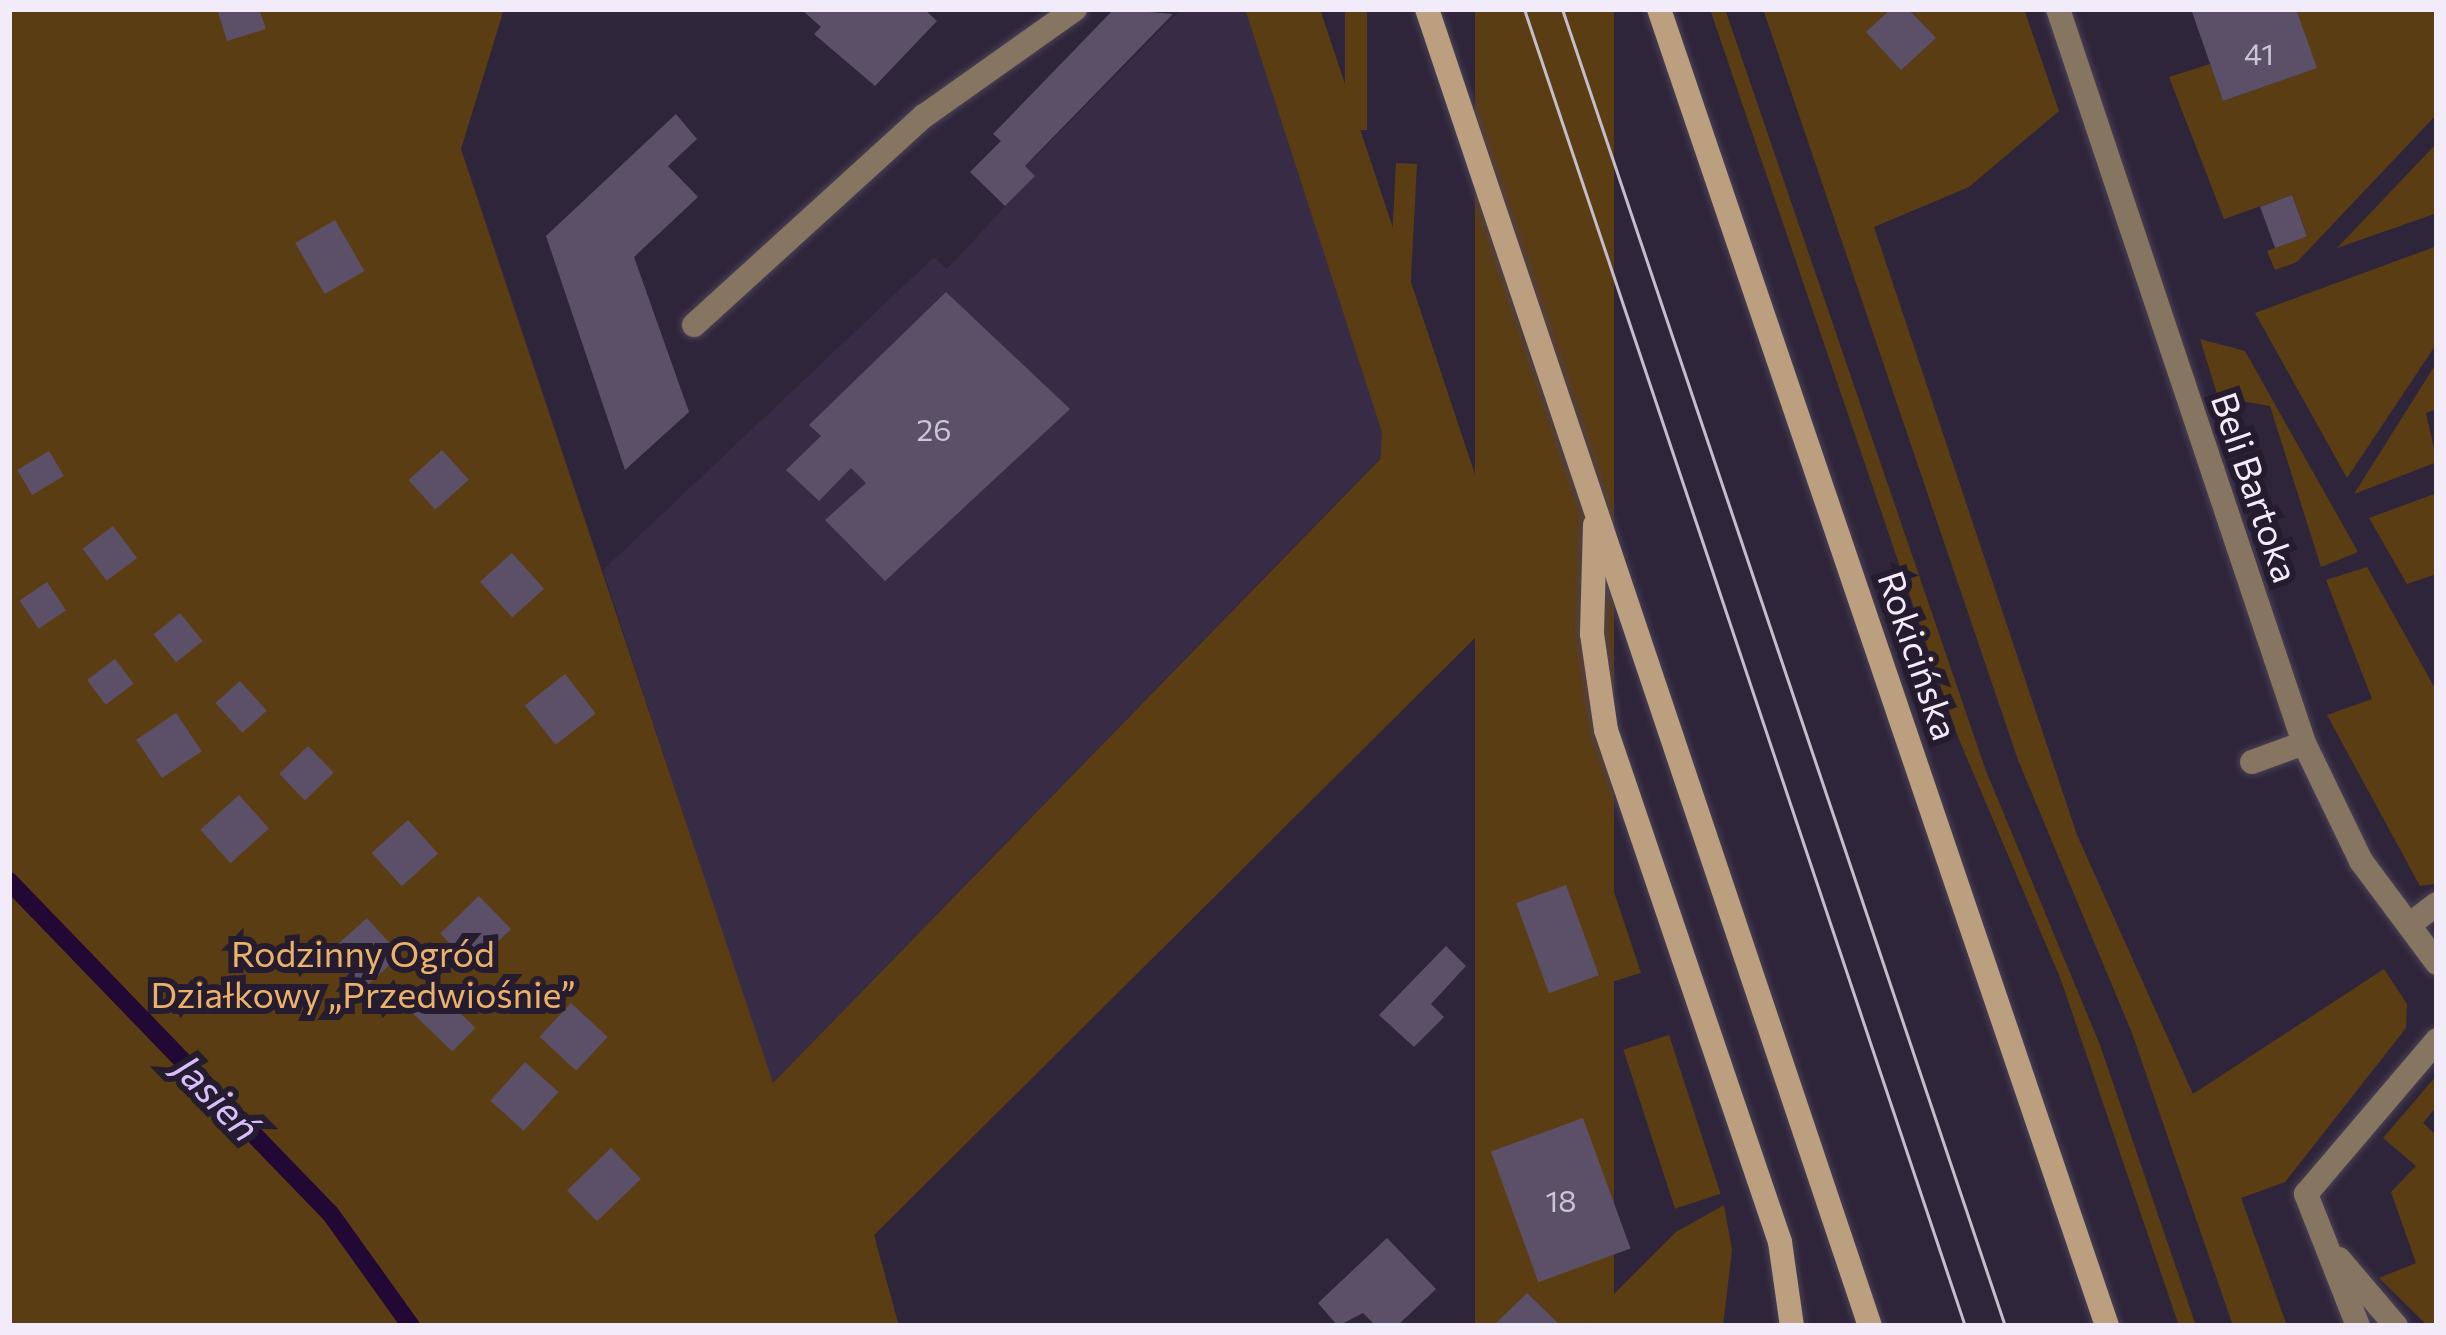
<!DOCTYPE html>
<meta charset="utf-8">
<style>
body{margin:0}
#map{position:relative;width:2446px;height:1335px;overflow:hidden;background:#2f253a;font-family:Commissioner,sans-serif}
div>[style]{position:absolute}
.built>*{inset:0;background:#382b46}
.green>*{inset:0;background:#5b3d13;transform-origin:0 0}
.stream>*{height:18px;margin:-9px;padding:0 9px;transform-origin:9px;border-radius:9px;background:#210835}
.building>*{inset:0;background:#5b5068;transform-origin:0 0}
.roads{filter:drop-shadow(0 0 3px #4a4155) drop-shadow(0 0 3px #4a4155)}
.service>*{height:24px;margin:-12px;padding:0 12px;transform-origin:12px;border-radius:12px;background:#867560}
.minor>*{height:24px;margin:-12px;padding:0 12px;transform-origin:12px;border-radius:12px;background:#867560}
.secondary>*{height:24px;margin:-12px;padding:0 12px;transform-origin:12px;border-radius:12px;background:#bb9f7e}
.tram>*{height:3px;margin:-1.5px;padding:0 1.5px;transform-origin:1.5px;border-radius:1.5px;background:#c4bdcc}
span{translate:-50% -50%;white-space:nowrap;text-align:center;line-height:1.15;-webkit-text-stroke:12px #251c30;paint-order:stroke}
.number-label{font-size:30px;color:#ccc5d6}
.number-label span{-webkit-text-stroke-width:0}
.street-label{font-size:36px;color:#f2ecfa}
.park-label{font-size:36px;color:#edb269}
.water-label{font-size:39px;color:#dabefc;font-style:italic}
.frame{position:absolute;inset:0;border:12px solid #f2ecfa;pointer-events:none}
</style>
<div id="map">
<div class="built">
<i style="clip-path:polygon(1181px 9px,1245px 9px,1388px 450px,772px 1084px,603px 570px,934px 257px,947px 269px,1034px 176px,1026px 166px)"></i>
</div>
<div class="green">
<i style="clip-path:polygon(9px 9px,504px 9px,461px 149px,773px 1083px,1388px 451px,1245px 9px,1320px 9px,1641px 973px,1605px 984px,1599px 975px,1478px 635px,874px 1235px,899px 1326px,9px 1326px)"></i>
<i style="left:1345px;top:9px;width:22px;height:121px"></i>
<i style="left:1475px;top:9px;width:139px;height:1390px"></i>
<i style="clip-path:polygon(1710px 9px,1725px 9px,1986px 771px,2100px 1045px,2196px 1326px,2179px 1326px,2061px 980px,1958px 737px)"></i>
<i style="clip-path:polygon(1763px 9px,1891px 9px,1935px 38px,1908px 9px,2024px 9px,2059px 111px,1969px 187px,1874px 227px,2077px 835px,2193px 1094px,2384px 969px,2407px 1004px,2406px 1028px,2285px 1182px,2241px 1198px,2287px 1326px,2233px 1326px,2132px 1033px,2018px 760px)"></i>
<i style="clip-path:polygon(2296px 9px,2437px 9px,2437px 114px,2297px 262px,2275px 270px,2267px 251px,2307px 235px,2292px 195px,2224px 219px,2169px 77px,2210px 64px,2223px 101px,2316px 68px)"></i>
<i style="clip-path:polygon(2437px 143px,2437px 213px,2337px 248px)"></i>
<i style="left:1396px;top:163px;width:21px;height:373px;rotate:3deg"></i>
<i style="clip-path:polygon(2437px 246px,2437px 343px,2347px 478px,2255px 313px)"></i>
<i style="clip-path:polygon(2200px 339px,2245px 351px,2358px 552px,2321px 567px,2270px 406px,2218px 397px)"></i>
<i style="clip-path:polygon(2437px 362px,2437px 409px,2426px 413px,2437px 462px,2354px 494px)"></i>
<i style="clip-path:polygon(2437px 493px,2437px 574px,2407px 584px,2369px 518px)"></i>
<i style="clip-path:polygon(1529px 541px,1555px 551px,1573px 676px)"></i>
<i style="clip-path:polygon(2367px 567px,2437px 692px,2435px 884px,2420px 886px,2327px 715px,2372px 699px,2326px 580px)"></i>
<i style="left:1669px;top:1035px;width:167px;height:48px;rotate:72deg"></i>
<i style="clip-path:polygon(2437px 1075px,2437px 1106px,2423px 1123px,2437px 1136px,2437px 1326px,2428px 1326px,2379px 1278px,2416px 1263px,2391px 1192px,2416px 1166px,2383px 1138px)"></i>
<i style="clip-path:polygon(1724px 1205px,1732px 1250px,1723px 1326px,1582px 1326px,1676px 1232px)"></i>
</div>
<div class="stream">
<i style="left:9px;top:881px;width:462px;rotate:46deg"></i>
<i style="left:330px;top:1213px;width:139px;rotate:54.4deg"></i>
</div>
<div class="building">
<i style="clip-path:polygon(217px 9px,259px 9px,266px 29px,227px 41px)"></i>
<i style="clip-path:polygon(801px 9px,924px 9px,937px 21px,875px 86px,814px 34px,821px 27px)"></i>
<i style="clip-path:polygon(1114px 9px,1173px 14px,1025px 166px,1035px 176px,1005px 206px,970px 172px,1001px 141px,993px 134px)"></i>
<i style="clip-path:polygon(1891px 9px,1908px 9px,1936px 38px,1901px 70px,1866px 32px)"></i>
<i style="clip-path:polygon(2191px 9px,2296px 9px,2317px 68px,2223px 101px)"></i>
<i style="clip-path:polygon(676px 114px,697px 139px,668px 166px,698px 197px,634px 257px,689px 412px,625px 470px,546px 236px)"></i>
<i style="left:2292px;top:195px;width:44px;height:34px;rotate:70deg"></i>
<i style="left:335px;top:220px;width:59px;height:46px;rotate:60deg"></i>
<i style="clip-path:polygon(946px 292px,1070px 409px,885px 581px,825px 520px,866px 483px,851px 468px,819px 501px,786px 470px,821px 436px,809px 425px)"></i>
<i style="left:442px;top:450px;width:40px;height:45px;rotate:48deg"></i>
<i style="left:49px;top:451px;width:29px;height:37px;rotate:59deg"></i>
<i style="left:113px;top:526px;width:40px;height:38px;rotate:53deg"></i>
<i style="left:512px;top:553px;width:48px;height:43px;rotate:48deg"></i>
<i style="left:47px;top:582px;width:34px;height:33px;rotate:56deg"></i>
<i style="left:180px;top:613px;width:36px;height:34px;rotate:51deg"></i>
<i style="left:115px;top:659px;width:31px;height:35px;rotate:53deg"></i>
<i style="left:565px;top:674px;width:50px;height:51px;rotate:52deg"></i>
<i style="left:240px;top:681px;width:40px;height:33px;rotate:48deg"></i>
<i style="left:176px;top:713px;width:46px;height:48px;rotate:56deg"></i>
<i style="left:308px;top:746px;width:37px;height:40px;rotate:46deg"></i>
<i style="left:239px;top:795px;width:45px;height:52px;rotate:48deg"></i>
<i style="left:408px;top:820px;width:45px;height:49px;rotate:48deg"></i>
<i style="left:1566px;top:885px;width:96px;height:53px;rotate:70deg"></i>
<i style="left:479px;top:896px;width:46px;height:54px;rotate:46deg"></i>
<i style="left:367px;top:918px;width:50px;height:52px;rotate:48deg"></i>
<i style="clip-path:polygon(1446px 946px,1466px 966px,1431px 1004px,1444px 1017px,1414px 1047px,1379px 1015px)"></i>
<i style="left:430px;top:984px;width:63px;height:33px;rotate:44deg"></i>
<i style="left:571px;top:1003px;width:50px;height:46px;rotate:43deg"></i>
<i style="left:525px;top:1062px;width:45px;height:52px;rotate:42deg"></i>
<i style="left:1583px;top:1118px;width:139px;height:98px;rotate:70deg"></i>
<i style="left:611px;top:1148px;width:43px;height:61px;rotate:46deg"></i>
<i style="clip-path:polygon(1387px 1238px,1436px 1289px,1397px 1326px,1376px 1326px,1363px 1313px,1338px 1326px,1318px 1303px)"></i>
<i style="clip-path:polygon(1527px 1293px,1561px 1326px,1493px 1326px)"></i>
</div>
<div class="roads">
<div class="service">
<i style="left:694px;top:325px;width:311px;rotate:-42.3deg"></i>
<i style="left:924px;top:116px;width:185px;rotate:-35.3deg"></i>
<i style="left:2252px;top:762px;width:55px;rotate:-20.1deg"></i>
<i style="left:2339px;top:1259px;width:88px;rotate:49.6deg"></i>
<i style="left:2358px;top:1326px;width:142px;rotate:-111.5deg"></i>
<i style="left:2306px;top:1194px;width:202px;rotate:-49.6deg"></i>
</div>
<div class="minor">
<i style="left:2058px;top:9px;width:774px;rotate:71.47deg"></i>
<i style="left:2304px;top:743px;width:131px;rotate:64.2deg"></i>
<i style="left:2361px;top:861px;width:127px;rotate:53.3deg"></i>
<i style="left:2409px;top:925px;width:35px;rotate:-37deg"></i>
</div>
<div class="secondary">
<i style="left:1427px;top:9px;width:1390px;rotate:71.41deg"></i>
<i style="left:1659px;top:9px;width:1391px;rotate:71.21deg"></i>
<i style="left:1595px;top:525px;width:109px;rotate:91.6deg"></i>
<i style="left:1592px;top:634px;width:97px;rotate:81.7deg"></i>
<i style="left:1606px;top:730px;width:541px;rotate:71.23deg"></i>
<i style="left:1780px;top:1242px;width:85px;rotate:81.9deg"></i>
</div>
</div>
<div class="tram">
<i style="left:1524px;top:9px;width:1389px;rotate:71.49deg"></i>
<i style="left:1562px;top:9px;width:1390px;rotate:71.41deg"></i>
</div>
<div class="number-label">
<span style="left:2259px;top:53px">41</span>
<span style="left:934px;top:429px">26</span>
<span style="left:1561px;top:1200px">18</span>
</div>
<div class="street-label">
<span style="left:2256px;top:487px;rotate:71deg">Beli Bartoka</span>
<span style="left:1919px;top:655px;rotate:71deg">Rokicińska</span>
</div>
<div class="park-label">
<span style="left:363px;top:973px">Rodzinny Ogród<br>Działkowy „Przedwiośnie”</span>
</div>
<div class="water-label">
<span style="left:218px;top:1097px;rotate:46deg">Jasień</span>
</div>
<div class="frame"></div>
</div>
